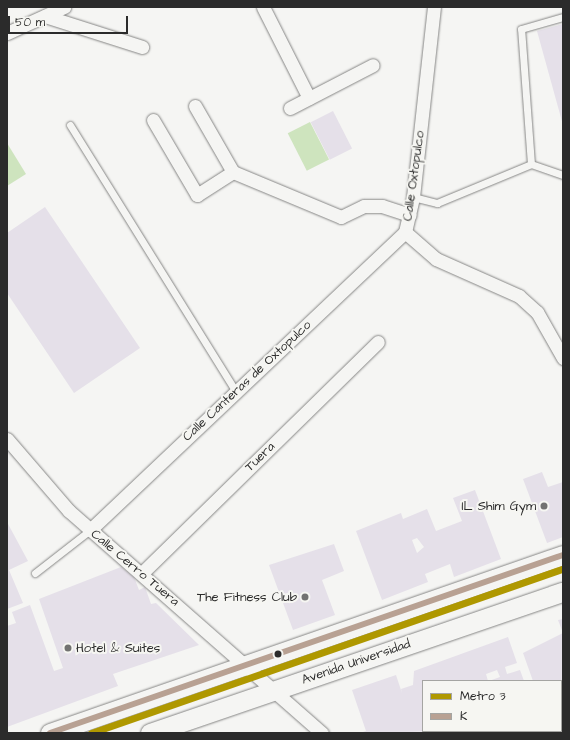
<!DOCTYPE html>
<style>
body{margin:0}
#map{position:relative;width:570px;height:740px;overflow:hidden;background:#f5f5f3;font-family:"Architects Daughter",sans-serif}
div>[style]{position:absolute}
.green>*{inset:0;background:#cee4be;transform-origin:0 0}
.building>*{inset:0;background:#e5e0e9;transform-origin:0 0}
.roads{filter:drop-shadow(0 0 1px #868685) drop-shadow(0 0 1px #868685)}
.service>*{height:7px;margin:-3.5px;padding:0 3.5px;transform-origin:3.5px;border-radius:3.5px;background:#f5f5f3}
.minor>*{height:13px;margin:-6.5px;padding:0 6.5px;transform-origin:6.5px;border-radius:6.5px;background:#f5f5f3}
.secondary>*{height:19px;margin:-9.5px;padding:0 9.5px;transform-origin:9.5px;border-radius:9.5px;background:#f5f5f3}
.bus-1>*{height:6px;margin:-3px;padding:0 3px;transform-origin:3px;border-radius:3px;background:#b8a193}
.metro-1>*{height:7px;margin:-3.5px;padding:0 3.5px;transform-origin:3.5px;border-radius:3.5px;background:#af9800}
.dots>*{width:11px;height:11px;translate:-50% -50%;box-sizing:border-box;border:2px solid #f6f6f2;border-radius:50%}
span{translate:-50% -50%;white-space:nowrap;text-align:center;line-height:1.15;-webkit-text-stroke:4px #f6f6f2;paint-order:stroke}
.street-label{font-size:13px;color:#2b2b2b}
.poi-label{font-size:13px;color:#2b2b2b}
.right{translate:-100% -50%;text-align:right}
.left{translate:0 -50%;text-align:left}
.frame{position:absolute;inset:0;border:8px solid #2b2b2b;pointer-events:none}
.legend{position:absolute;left:422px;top:680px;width:140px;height:52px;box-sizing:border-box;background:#f6f6f2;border:1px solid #a5a5a2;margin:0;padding:5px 7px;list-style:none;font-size:12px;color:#2b2b2b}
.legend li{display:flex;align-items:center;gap:8px;height:20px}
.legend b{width:20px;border:1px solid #a5a5a2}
.scale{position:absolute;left:8px;top:16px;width:120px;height:18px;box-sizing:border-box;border:2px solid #2b2b2b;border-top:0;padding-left:5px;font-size:12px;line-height:14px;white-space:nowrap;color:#2b2b2b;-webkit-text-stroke:3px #f6f6f2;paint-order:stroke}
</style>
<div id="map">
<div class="green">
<i style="left:310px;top:122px;width:42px;height:25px;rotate:63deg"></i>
<i style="clip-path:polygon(7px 143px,26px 174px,7px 186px)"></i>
</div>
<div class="building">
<i style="clip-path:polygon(563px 24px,563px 125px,537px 31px)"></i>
<i style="left:333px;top:111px;width:42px;height:25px;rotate:63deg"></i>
<i style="clip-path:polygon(45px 207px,140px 348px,74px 393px,7px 293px,7px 233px)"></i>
<i style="clip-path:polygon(542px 472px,548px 487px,563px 482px,563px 537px,547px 543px,523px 479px)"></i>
<i style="clip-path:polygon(evenodd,475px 490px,501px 559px,454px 577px,450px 564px,425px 574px,428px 582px,382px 600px,356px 531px,401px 513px,403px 519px,427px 509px,436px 531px,462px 521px,453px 498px,475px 490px,417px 538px,424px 547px,417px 553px,412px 540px,417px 538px)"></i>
<i style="clip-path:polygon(7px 522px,28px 561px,9px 570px,23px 603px,7px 609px)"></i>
<i style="clip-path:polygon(334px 544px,344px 571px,322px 580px,335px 615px,293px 630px,269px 565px)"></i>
<i style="clip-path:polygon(121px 567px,134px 577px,139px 590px,145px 587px,151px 604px,156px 603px,199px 645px,113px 674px,118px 686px,7px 727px,7px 626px,16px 623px,12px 612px,30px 605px,54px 671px,63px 668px,39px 599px)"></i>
<i style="clip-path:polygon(563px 619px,563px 633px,558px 620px)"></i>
<i style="clip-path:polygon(563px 633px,563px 692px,561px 693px,561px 681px,533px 681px,523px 653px)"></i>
<i style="clip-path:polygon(508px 637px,517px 663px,505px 667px,507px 674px,520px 670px,524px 681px,489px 681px,500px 677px,497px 670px,486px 674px,488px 681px,423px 681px,423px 731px,456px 731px,360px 733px,366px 731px,352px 690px,396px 675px,402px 693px,401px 689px,413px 685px,414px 671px)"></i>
</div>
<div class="roads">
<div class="service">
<i style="left:70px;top:125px;width:314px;rotate:58.1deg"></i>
<i style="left:531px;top:164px;width:135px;rotate:-94.2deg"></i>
<i style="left:521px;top:29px;width:44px;rotate:-15.9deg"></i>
<i style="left:413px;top:197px;width:25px;rotate:14deg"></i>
<i style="left:437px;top:203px;width:102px;rotate:-22.5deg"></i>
<i style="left:531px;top:164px;width:34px;rotate:19deg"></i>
<i style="left:35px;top:573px;width:70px;rotate:-38deg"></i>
</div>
<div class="minor">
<i style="left:263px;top:7px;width:102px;rotate:63.2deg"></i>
<i style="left:45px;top:16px;width:102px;rotate:17.7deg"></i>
<i style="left:7px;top:33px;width:63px;rotate:-24.5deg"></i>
<i style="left:195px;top:106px;width:76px;rotate:60.1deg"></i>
<i style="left:290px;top:108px;width:93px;rotate:-27.4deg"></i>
<i style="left:153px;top:120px;width:87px;rotate:59.6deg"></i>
<i style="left:197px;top:195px;width:43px;rotate:-32.6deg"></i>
<i style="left:233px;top:172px;width:117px;rotate:22.6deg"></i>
<i style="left:341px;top:217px;width:25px;rotate:-26deg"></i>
<i style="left:364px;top:206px;width:18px"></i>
<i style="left:382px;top:206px;width:29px;rotate:18deg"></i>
<i style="left:405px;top:232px;width:41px;rotate:41.1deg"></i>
<i style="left:436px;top:259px;width:91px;rotate:24deg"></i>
<i style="left:519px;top:296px;width:24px;rotate:42deg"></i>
<i style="left:537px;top:312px;width:53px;rotate:60.5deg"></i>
<i style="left:7px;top:439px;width:95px;rotate:49.3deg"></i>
<i style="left:69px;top:511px;width:337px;rotate:41.3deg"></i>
<i style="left:90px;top:530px;width:434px;rotate:-43.4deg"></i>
<i style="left:405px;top:232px;width:36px;rotate:-77deg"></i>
<i style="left:413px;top:197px;width:191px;rotate:-83.7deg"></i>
<i style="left:142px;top:573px;width:330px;rotate:-44.4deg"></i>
</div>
<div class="secondary">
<i style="left:50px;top:733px;width:543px;rotate:-19.14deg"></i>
<i style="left:150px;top:733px;width:436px;rotate:-18.9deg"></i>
</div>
</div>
<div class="bus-1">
<i style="left:50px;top:733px;width:543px;rotate:-19.14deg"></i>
</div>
<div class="metro-1">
<i style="left:91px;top:733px;width:500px;rotate:-19.2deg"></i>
</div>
<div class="dots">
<i style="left:544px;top:506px;background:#727271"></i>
<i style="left:305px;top:597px;background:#727271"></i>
<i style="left:68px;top:648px;background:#727271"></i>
<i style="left:278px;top:654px;background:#2b2b2b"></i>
</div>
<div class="street-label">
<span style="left:414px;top:176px;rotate:-82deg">Calle Oxtopulco</span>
<span style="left:247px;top:381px;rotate:-43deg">Calle Canteras de Oxtopulco</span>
<span style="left:260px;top:457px;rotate:-44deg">Tuera</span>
<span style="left:135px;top:568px;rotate:40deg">Calle Cerro Tuera</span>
<span style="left:356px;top:662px;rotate:-19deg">Avenida Universidad</span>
</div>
<div class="poi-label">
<span class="right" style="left:536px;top:506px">IL Shim Gym</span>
<span class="right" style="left:297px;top:597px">The Fitness Club</span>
<span class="left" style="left:76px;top:648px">Hotel &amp; Suites</span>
</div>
<div class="frame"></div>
<ul class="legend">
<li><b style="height:5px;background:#af9800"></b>Metro 3</li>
<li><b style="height:5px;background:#b8a193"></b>K</li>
</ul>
<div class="scale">50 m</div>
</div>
